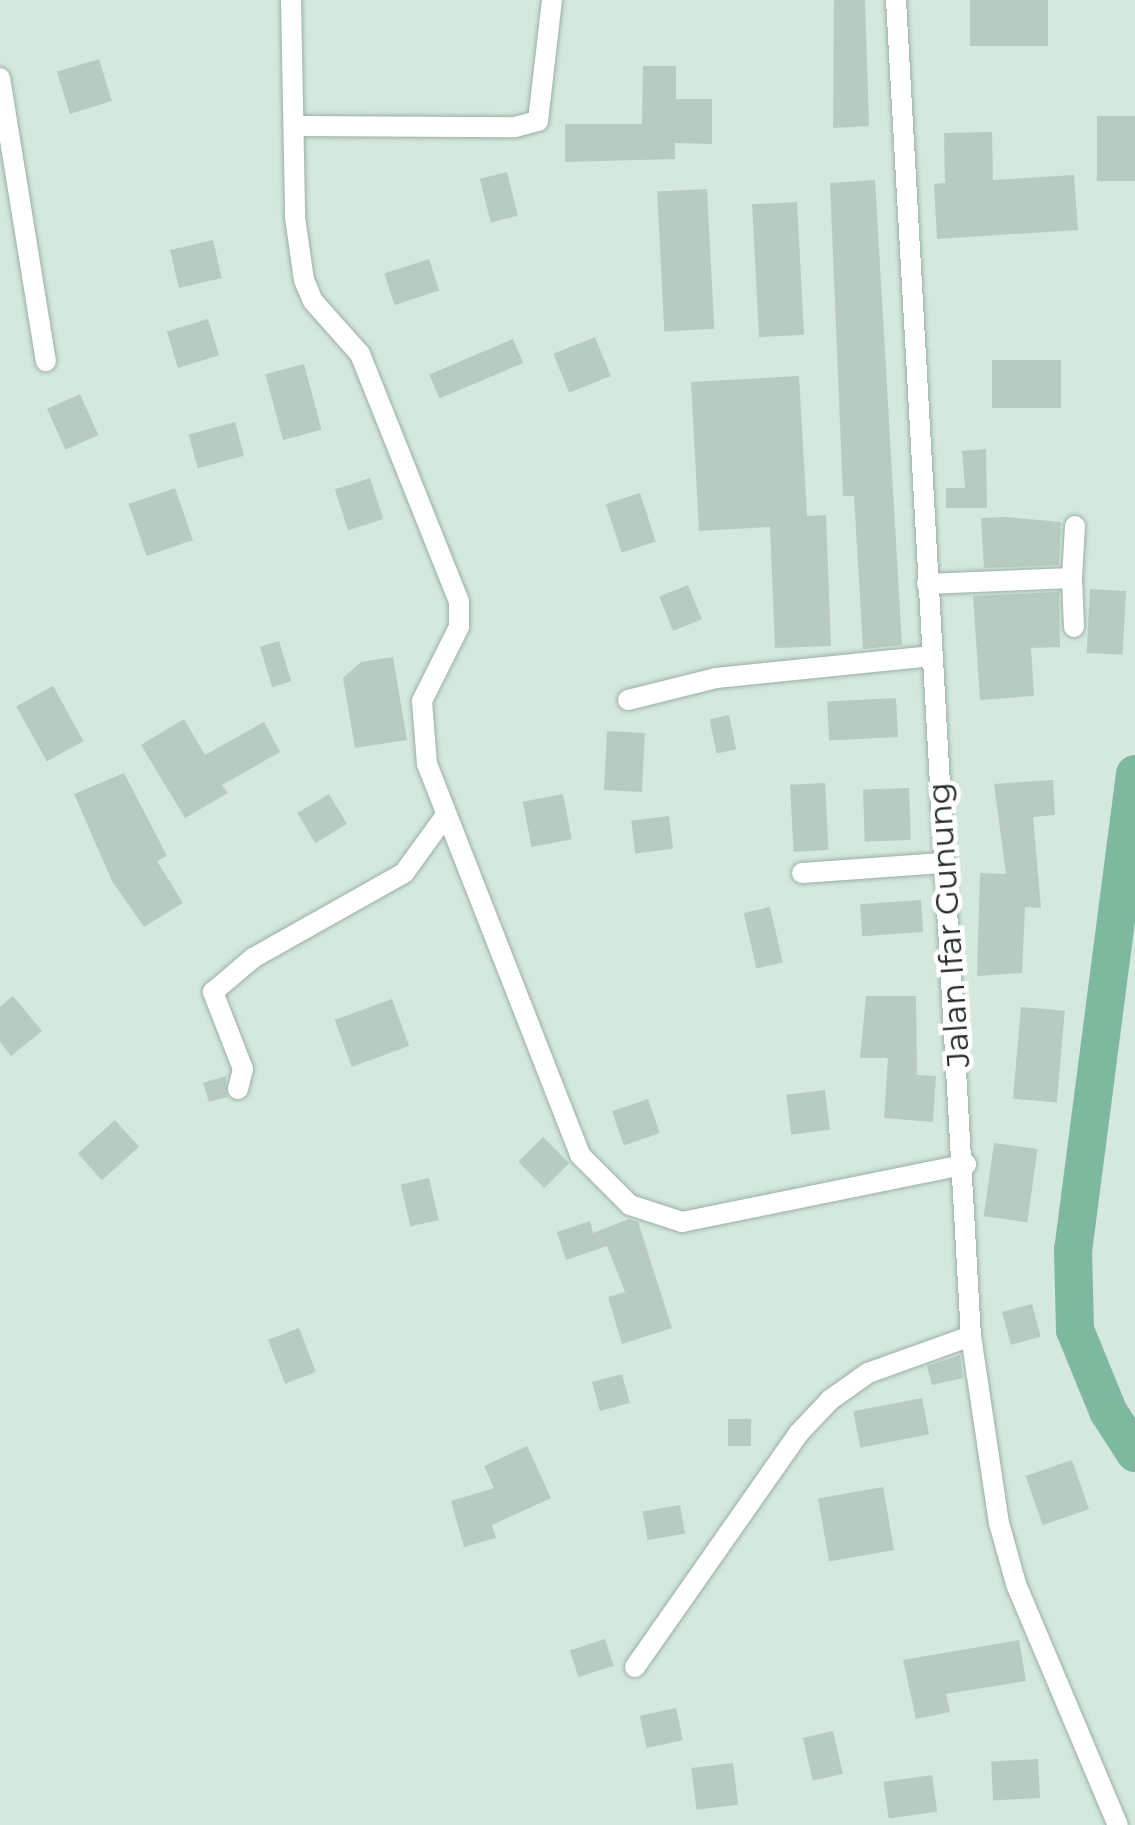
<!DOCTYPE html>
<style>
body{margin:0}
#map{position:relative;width:1135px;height:1825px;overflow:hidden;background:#d4e8de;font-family:Montserrat,sans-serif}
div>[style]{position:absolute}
.river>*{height:38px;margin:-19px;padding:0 19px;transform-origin:19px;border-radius:19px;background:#7eb89f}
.building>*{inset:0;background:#b8cbc2;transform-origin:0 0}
.roads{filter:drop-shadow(0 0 2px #9bafa6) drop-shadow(0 0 2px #9bafa6)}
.minor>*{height:20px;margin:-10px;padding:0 10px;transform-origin:10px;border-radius:10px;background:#fff}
span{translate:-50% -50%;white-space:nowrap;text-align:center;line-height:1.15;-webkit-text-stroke:9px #fff;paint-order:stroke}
.street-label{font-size:32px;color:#212825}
</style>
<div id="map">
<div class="river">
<i style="left:1135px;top:774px;width:479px;rotate:97.4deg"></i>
<i style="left:1073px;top:1249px;width:81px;rotate:88.6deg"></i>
<i style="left:1075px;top:1330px;width:87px;rotate:67.8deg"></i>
<i style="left:1108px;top:1411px;width:50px;rotate:57.3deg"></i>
</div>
<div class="building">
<i style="clip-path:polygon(834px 0,865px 0,869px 126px,833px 128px)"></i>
<i style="left:970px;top:0;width:78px;height:46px"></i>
<i style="left:99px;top:59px;width:44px;height:44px;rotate:73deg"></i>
<i style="clip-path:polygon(643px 66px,676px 66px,676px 99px,712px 99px,712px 144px,675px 143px,675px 159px,565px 162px,565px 124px,642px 124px)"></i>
<i style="left:1135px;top:116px;width:65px;height:38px;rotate:90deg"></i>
<i style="clip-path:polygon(992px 132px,993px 180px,1074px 175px,1078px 230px,937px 239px,934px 184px,945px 183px,944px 133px)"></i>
<i style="left:507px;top:172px;width:45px;height:28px;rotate:76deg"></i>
<i style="clip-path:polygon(875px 180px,902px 645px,863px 649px,854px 496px,843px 496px,830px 183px)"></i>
<i style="left:707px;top:189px;width:140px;height:50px;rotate:87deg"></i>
<i style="left:797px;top:202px;width:133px;height:45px;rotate:87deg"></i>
<i style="left:213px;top:240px;width:39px;height:44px;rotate:77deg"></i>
<i style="left:429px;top:259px;width:33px;height:47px;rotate:72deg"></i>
<i style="left:208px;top:319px;width:38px;height:43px;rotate:73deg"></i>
<i style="left:595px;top:337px;width:42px;height:45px;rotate:68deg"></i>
<i style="left:513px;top:339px;width:26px;height:91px;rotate:67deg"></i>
<i style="left:992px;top:360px;width:69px;height:48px"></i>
<i style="left:304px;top:364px;width:68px;height:40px;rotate:75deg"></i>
<i style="clip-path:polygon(799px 376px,807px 516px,826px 515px,831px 646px,775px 648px,770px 527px,699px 531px,691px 382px)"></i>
<i style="left:80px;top:394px;width:45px;height:36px;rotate:66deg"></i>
<i style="left:235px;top:422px;width:35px;height:48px;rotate:75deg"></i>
<i style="clip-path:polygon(986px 449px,987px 508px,946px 508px,946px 488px,965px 488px,962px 451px)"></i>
<i style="left:370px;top:478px;width:43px;height:37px;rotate:72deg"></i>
<i style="left:175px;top:488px;width:55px;height:49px;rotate:71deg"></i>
<i style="left:640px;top:493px;width:51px;height:36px;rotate:72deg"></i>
<i style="clip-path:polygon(1006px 517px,1061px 522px,1059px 565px,984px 568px,981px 518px)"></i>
<i style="left:688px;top:585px;width:37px;height:31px;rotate:68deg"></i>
<i style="left:1090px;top:589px;width:36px;height:64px;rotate:3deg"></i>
<i style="clip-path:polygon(1059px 592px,1060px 647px,1031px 648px,1034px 696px,980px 700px,973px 596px)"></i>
<i style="left:279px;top:641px;width:42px;height:20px;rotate:73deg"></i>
<i style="clip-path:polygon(393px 657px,407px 740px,355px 748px,343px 678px,361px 662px)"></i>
<i style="left:53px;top:686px;width:63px;height:42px;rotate:61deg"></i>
<i style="left:896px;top:698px;width:39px;height:69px;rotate:87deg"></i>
<i style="left:729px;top:715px;width:35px;height:20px;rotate:78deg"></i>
<i style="clip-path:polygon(184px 719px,205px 755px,264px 722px,280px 752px,222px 785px,228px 793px,185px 818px,141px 745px)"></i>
<i style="left:607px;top:731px;width:38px;height:59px;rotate:3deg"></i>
<i style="clip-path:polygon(124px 773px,167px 856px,157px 861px,183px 903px,144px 927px,112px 881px,74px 794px)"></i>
<i style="clip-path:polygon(1053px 780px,1055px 815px,1033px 817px,1041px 908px,1025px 907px,1022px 973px,977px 976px,980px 873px,1006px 874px,994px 784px)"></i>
<i style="left:825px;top:783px;width:67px;height:35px;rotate:87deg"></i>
<i style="left:909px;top:788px;width:52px;height:46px;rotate:88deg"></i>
<i style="left:329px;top:794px;width:35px;height:37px;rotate:59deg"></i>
<i style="left:563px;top:794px;width:46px;height:41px;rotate:79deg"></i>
<i style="left:669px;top:816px;width:33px;height:38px;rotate:83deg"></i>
<i style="left:921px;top:900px;width:32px;height:61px;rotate:86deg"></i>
<i style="left:770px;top:907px;width:57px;height:27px;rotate:77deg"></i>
<i style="clip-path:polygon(13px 996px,42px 1031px,11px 1056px,0 1042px,0 1007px)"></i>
<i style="clip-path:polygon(866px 996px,916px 996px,917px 1075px,936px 1076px,933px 1122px,884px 1118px,888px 1058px,860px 1058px)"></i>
<i style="left:392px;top:999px;width:50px;height:61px;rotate:70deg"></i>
<i style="left:1021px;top:1007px;width:44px;height:92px;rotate:5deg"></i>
<i style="clip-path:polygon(226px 1076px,227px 1097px,209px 1102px,203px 1083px)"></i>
<i style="left:825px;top:1090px;width:40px;height:39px;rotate:83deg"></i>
<i style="left:648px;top:1099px;width:36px;height:38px;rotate:71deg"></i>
<i style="left:115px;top:1120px;width:36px;height:50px;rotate:48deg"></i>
<i style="left:543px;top:1137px;width:37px;height:35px;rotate:45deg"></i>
<i style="left:994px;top:1143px;width:44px;height:74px;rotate:8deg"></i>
<i style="left:429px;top:1178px;width:43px;height:29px;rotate:77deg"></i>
<i style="clip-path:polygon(629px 1219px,638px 1222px,672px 1328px,622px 1344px,608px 1297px,625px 1292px,607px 1246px,566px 1260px,557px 1232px,590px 1221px,593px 1233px)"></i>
<i style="left:1032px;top:1304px;width:34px;height:31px;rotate:75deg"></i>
<i style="left:299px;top:1328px;width:47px;height:33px;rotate:69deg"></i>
<i style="clip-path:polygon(960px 1355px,963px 1378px,932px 1385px,927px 1366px)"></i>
<i style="left:622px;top:1374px;width:30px;height:31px;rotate:75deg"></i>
<i style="left:922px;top:1398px;width:37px;height:70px;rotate:79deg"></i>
<i style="left:751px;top:1419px;width:27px;height:23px;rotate:90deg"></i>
<i style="clip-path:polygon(527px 1446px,551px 1498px,492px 1525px,496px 1538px,464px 1547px,451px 1501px,494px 1488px,484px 1466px)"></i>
<i style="left:1072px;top:1460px;width:52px;height:49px;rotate:71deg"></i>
<i style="left:883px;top:1487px;width:64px;height:66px;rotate:80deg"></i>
<i style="left:680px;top:1505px;width:29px;height:38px;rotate:80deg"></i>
<i style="left:605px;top:1639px;width:28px;height:37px;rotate:72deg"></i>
<i style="clip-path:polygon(1019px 1640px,1026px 1681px,946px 1694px,950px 1712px,916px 1719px,903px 1660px)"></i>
<i style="left:676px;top:1708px;width:33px;height:37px;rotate:78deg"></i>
<i style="left:833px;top:1731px;width:44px;height:31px;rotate:77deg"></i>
<i style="left:1038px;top:1759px;width:39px;height:47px;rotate:87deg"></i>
<i style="left:733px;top:1763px;width:42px;height:42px;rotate:83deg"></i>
<i style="left:932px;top:1775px;width:37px;height:49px;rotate:82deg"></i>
</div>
<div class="roads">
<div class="minor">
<i style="left:291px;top:0;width:217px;rotate:88.9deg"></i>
<i style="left:295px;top:217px;width:64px;rotate:81.9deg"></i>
<i style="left:304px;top:280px;width:23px;rotate:67deg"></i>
<i style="left:313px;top:301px;width:71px;rotate:48.4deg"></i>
<i style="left:360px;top:354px;width:266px;rotate:68.2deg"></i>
<i style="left:459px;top:601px;width:26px;rotate:90deg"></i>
<i style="left:459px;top:627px;width:83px;rotate:116.6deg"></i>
<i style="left:422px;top:701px;width:63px;rotate:85.5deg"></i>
<i style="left:427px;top:764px;width:420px;rotate:68.6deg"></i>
<i style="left:580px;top:1155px;width:71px;rotate:45deg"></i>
<i style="left:630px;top:1205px;width:55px;rotate:18.1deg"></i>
<i style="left:682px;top:1222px;width:290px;rotate:-11.5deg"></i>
<i style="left:896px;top:0;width:1338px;rotate:86.79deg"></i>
<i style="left:971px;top:1336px;width:189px;rotate:81.5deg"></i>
<i style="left:999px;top:1523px;width:63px;rotate:74.4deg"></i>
<i style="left:1016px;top:1584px;width:262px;rotate:67.1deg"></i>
<i style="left:0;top:78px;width:287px;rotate:80.8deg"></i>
<i style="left:294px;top:126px;width:221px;rotate:0.3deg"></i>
<i style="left:515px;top:127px;width:24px;rotate:-15deg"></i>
<i style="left:538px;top:121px;width:122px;rotate:-83.4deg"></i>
<i style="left:1072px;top:578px;width:49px;rotate:87.7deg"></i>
<i style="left:927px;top:584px;width:145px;rotate:-2.4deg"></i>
<i style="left:1072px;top:578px;width:52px;rotate:-86.7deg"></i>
<i style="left:628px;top:700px;width:91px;rotate:-14deg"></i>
<i style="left:716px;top:678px;width:217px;rotate:-5.8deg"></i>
<i style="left:802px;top:873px;width:141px;rotate:-4.1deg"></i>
<i style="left:238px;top:1089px;width:21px;rotate:-76deg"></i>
<i style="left:243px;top:1069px;width:83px;rotate:-111.3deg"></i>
<i style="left:213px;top:992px;width:52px;rotate:-40.4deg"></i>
<i style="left:253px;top:958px;width:173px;rotate:-29.4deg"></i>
<i style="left:404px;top:873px;width:72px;rotate:-54.1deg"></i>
<i style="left:635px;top:1667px;width:284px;rotate:-55deg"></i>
<i style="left:798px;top:1434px;width:47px;rotate:-46.7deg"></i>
<i style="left:830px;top:1400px;width:47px;rotate:-35.4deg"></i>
<i style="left:868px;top:1373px;width:109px;rotate:-19.8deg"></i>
</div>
</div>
<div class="street-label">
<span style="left:949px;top:925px;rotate:-94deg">Jalan Ifar Gunung</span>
</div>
</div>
